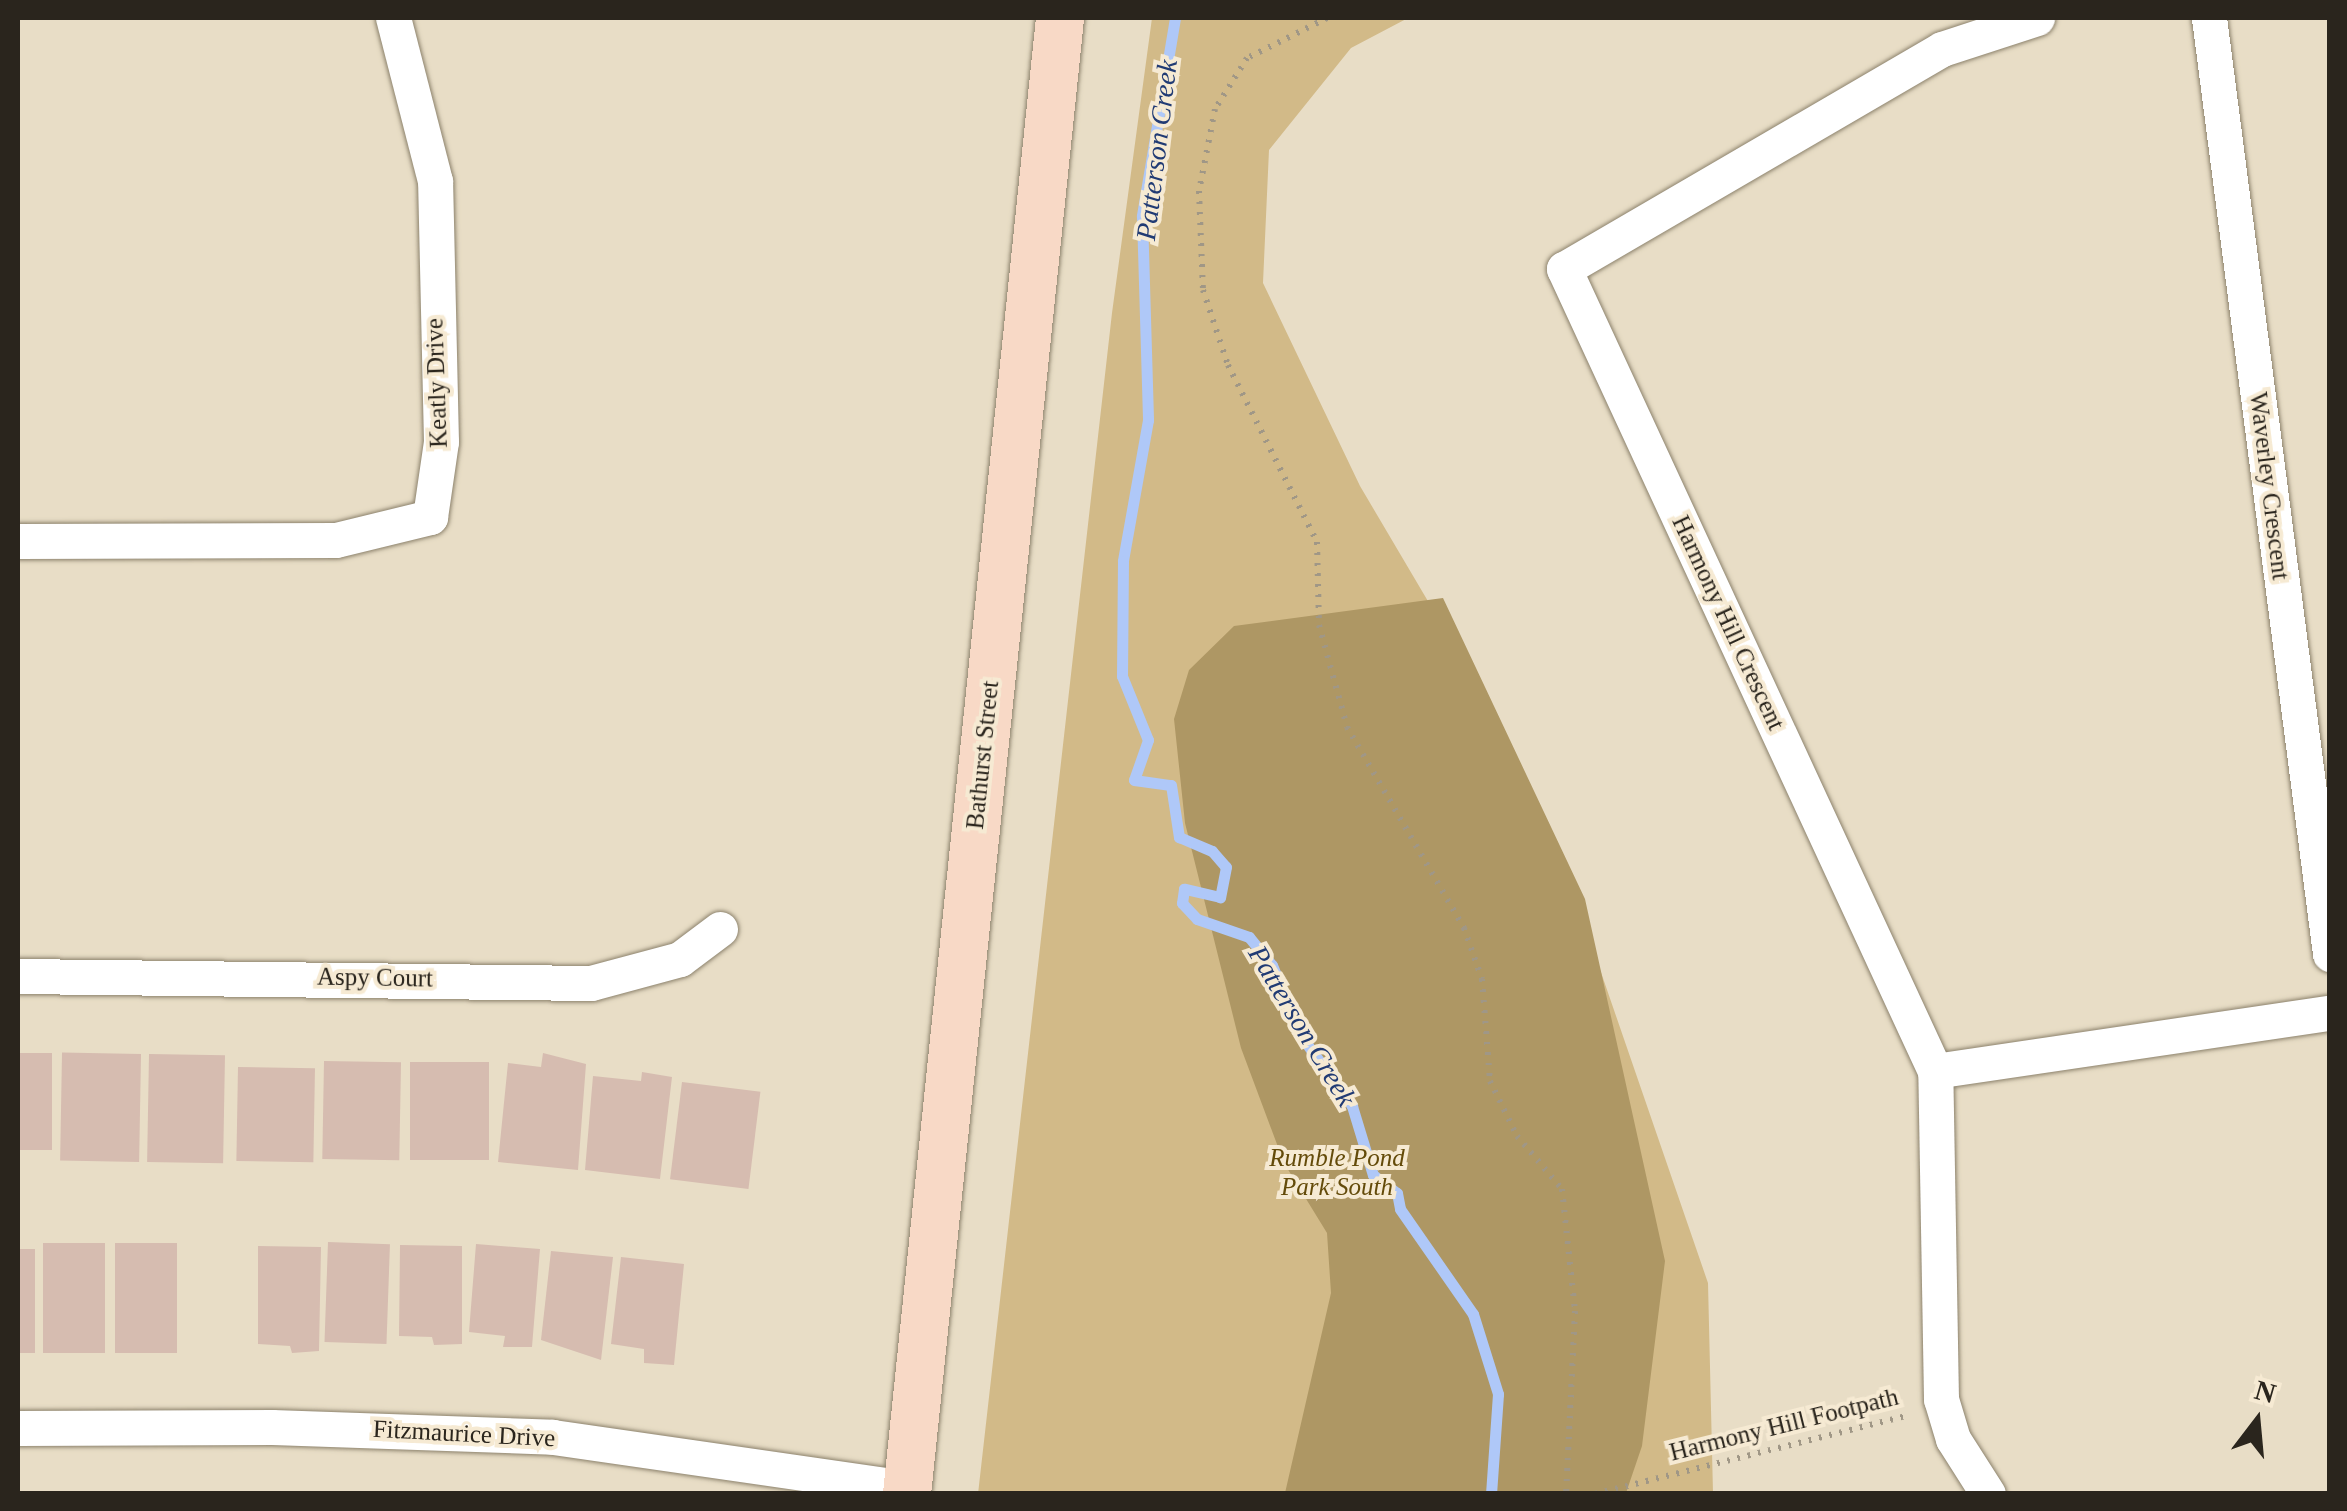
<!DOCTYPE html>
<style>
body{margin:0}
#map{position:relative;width:2347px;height:1511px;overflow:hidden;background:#e8ddc6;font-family:"Times New Roman",serif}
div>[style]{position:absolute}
.green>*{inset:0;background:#d2ba88}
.forest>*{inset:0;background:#ae9764}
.stream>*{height:11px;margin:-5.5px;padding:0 5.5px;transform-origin:5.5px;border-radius:5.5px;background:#afc8f8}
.building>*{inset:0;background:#d6bcb0;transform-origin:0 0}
.path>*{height:6px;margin-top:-3px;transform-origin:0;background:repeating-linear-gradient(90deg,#a09786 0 2.5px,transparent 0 10.5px)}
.roads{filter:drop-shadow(0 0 2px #8c826c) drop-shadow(0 0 2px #8c826c)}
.minor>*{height:35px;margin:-17.5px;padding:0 17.5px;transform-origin:17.5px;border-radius:17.5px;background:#fff}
.secondary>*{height:48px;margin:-24px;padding:0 24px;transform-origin:24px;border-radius:24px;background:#f8d9c6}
span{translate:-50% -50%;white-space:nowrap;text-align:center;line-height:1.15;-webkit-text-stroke:8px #f6ead3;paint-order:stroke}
.street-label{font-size:25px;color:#2a251d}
.park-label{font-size:25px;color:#644b0a;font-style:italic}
.water-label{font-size:28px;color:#213b74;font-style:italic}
.frame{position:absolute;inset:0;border:20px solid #2a251d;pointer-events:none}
.north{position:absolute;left:2207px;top:1371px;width:100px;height:100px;-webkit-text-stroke:8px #f6ead3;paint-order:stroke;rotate:16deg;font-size:28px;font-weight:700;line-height:40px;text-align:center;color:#2a251d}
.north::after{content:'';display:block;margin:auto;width:35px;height:45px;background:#2a251d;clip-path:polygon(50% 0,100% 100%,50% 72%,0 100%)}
</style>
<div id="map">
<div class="green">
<i style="clip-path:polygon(1152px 18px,1408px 18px,1351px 48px,1269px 150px,1263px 283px,1360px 486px,1432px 608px,1563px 862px,1708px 1283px,1713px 1493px,978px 1494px,1112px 313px)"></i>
</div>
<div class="forest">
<i style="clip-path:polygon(1443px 598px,1585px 899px,1665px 1261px,1642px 1446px,1626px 1493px,1285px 1493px,1331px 1293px,1327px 1233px,1284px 1163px,1241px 1048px,1185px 823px,1174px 719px,1189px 670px,1234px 626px)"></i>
</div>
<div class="stream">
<i style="left:1175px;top:18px;width:201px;rotate:99.5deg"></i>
<i style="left:1142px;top:216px;width:204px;rotate:88.3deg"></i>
<i style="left:1148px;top:420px;width:143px;rotate:100.1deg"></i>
<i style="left:1123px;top:561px;width:115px;rotate:90.5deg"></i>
<i style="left:1122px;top:676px;width:69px;rotate:67.9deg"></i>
<i style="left:1148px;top:740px;width:42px;rotate:109.3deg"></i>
<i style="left:1134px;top:780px;width:37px;rotate:8deg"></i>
<i style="left:1171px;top:785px;width:53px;rotate:81.3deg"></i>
<i style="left:1179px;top:837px;width:36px;rotate:23deg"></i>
<i style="left:1212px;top:851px;width:21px;rotate:49deg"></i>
<i style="left:1226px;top:867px;width:31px;rotate:101deg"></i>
<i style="left:1220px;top:897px;width:37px;rotate:-167deg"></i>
<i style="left:1184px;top:889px;width:14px;rotate:98deg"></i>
<i style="left:1182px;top:903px;width:22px;rotate:47deg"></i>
<i style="left:1197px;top:919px;width:55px;rotate:19.1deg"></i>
<i style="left:1249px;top:937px;width:36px;rotate:51deg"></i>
<i style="left:1272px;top:965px;width:77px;rotate:67.8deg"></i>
<i style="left:1301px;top:1036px;width:87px;rotate:53.9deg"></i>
<i style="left:1352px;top:1106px;width:72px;rotate:73.1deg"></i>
<i style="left:1373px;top:1175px;width:30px;rotate:37deg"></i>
<i style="left:1397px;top:1193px;width:16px;rotate:79deg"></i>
<i style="left:1400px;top:1209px;width:128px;rotate:55.2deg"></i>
<i style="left:1473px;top:1314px;width:84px;rotate:72.6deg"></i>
<i style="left:1498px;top:1394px;width:100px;rotate:94deg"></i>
</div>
<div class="building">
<i style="left:18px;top:1053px;width:34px;height:97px"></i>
<i style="clip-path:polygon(543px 1053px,586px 1064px,578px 1170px,498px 1162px,508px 1063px,541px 1067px)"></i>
<i style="left:141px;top:1054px;width:108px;height:79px;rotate:91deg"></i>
<i style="left:149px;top:1054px;width:76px;height:108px;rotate:1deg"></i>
<i style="left:324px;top:1061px;width:77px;height:98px;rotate:1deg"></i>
<i style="left:410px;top:1062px;width:79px;height:98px"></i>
<i style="left:238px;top:1067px;width:77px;height:94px;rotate:1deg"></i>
<i style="clip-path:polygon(642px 1072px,672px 1077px,660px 1179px,585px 1170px,593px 1076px,641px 1081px)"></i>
<i style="left:682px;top:1082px;width:79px;height:98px;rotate:7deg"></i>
<i style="left:328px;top:1242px;width:62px;height:100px;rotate:2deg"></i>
<i style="left:43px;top:1243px;width:62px;height:110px"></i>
<i style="left:115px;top:1243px;width:62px;height:110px"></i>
<i style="clip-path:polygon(476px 1244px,540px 1249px,532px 1347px,503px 1347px,505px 1336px,469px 1332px)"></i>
<i style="clip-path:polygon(400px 1245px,462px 1246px,462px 1344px,434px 1345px,432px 1337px,399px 1336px)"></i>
<i style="clip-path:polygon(258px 1246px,321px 1247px,319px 1351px,292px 1353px,290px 1346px,258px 1344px)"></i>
<i style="left:18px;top:1249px;width:17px;height:104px"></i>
<i style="clip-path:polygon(551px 1251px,613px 1257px,601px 1360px,541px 1340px)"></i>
<i style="clip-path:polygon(621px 1257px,684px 1264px,674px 1365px,644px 1363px,644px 1349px,611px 1344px)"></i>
</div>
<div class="path">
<i style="left:1327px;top:18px;width:89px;rotate:153.4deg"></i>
<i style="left:1247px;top:58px;width:60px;rotate:122.1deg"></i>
<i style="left:1215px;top:109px;width:84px;rotate:101deg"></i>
<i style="left:1199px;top:191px;width:99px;rotate:87.7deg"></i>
<i style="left:1203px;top:290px;width:79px;rotate:71.6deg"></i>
<i style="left:1228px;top:365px;width:198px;rotate:63.3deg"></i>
<i style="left:1317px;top:542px;width:83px;rotate:88.6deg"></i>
<i style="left:1319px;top:625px;width:106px;rotate:74.6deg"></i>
<i style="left:1347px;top:727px;width:233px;rotate:59.8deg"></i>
<i style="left:1464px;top:928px;width:54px;rotate:70.6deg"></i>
<i style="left:1482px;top:979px;width:102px;rotate:85.5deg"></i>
<i style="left:1490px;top:1081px;width:61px;rotate:63.9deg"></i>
<i style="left:1517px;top:1136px;width:70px;rotate:49.7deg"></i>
<i style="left:1562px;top:1189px;width:123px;rotate:83.9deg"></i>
<i style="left:1575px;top:1311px;width:183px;rotate:92.8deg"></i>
<i style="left:1595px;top:1494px;width:324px;rotate:-14.1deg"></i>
</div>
<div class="roads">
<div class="minor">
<i style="left:2209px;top:18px;width:944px;rotate:82.63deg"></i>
<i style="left:18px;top:541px;width:318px;rotate:-0.2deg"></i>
<i style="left:336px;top:540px;width:97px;rotate:-13.7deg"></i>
<i style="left:430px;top:517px;width:76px;rotate:-81.7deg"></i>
<i style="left:441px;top:442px;width:261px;rotate:-91.3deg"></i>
<i style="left:435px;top:181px;width:168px;rotate:-104.4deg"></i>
<i style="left:18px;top:976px;width:573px;rotate:0.7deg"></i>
<i style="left:591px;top:983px;width:92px;rotate:-15.1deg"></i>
<i style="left:680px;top:959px;width:50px;rotate:-36.9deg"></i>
<i style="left:1935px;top:1071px;width:399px;rotate:-8.4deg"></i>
<i style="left:18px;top:1428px;width:254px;rotate:-0.2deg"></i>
<i style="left:272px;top:1427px;width:281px;rotate:2deg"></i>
<i style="left:553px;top:1437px;width:359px;rotate:8.2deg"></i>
<i style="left:1988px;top:1494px;width:65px;rotate:-122.5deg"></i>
<i style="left:1953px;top:1439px;width:42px;rotate:-106.7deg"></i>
<i style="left:1941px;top:1399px;width:328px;rotate:-91deg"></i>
<i style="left:1935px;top:1071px;width:884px;rotate:-114.82deg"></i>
<i style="left:1564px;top:269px;width:437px;rotate:-30.2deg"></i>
<i style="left:1942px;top:49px;width:100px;rotate:-18.1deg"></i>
</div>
<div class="secondary">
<i style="left:907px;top:1494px;width:1484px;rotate:-84.08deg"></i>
</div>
</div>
<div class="street-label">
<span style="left:437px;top:383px;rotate:-92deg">Keatly Drive</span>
<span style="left:2269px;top:486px;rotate:83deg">Waverley Crescent</span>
<span style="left:1728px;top:623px;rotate:65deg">Harmony Hill Crescent</span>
<span style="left:983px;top:755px;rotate:-84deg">Bathurst Street</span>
<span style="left:375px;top:978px;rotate:1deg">Aspy Court</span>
<span style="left:1784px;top:1425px;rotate:-14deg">Harmony Hill Footpath</span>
<span style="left:464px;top:1434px;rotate:3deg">Fitzmaurice Drive</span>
</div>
<div class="park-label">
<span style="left:1337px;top:1173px">Rumble Pond<br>Park South</span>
</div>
<div class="water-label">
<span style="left:1157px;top:150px;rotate:-83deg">Patterson Creek</span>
<span style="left:1302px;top:1026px;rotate:59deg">Patterson Creek</span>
</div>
<div class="frame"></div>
<div class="north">N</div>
</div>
